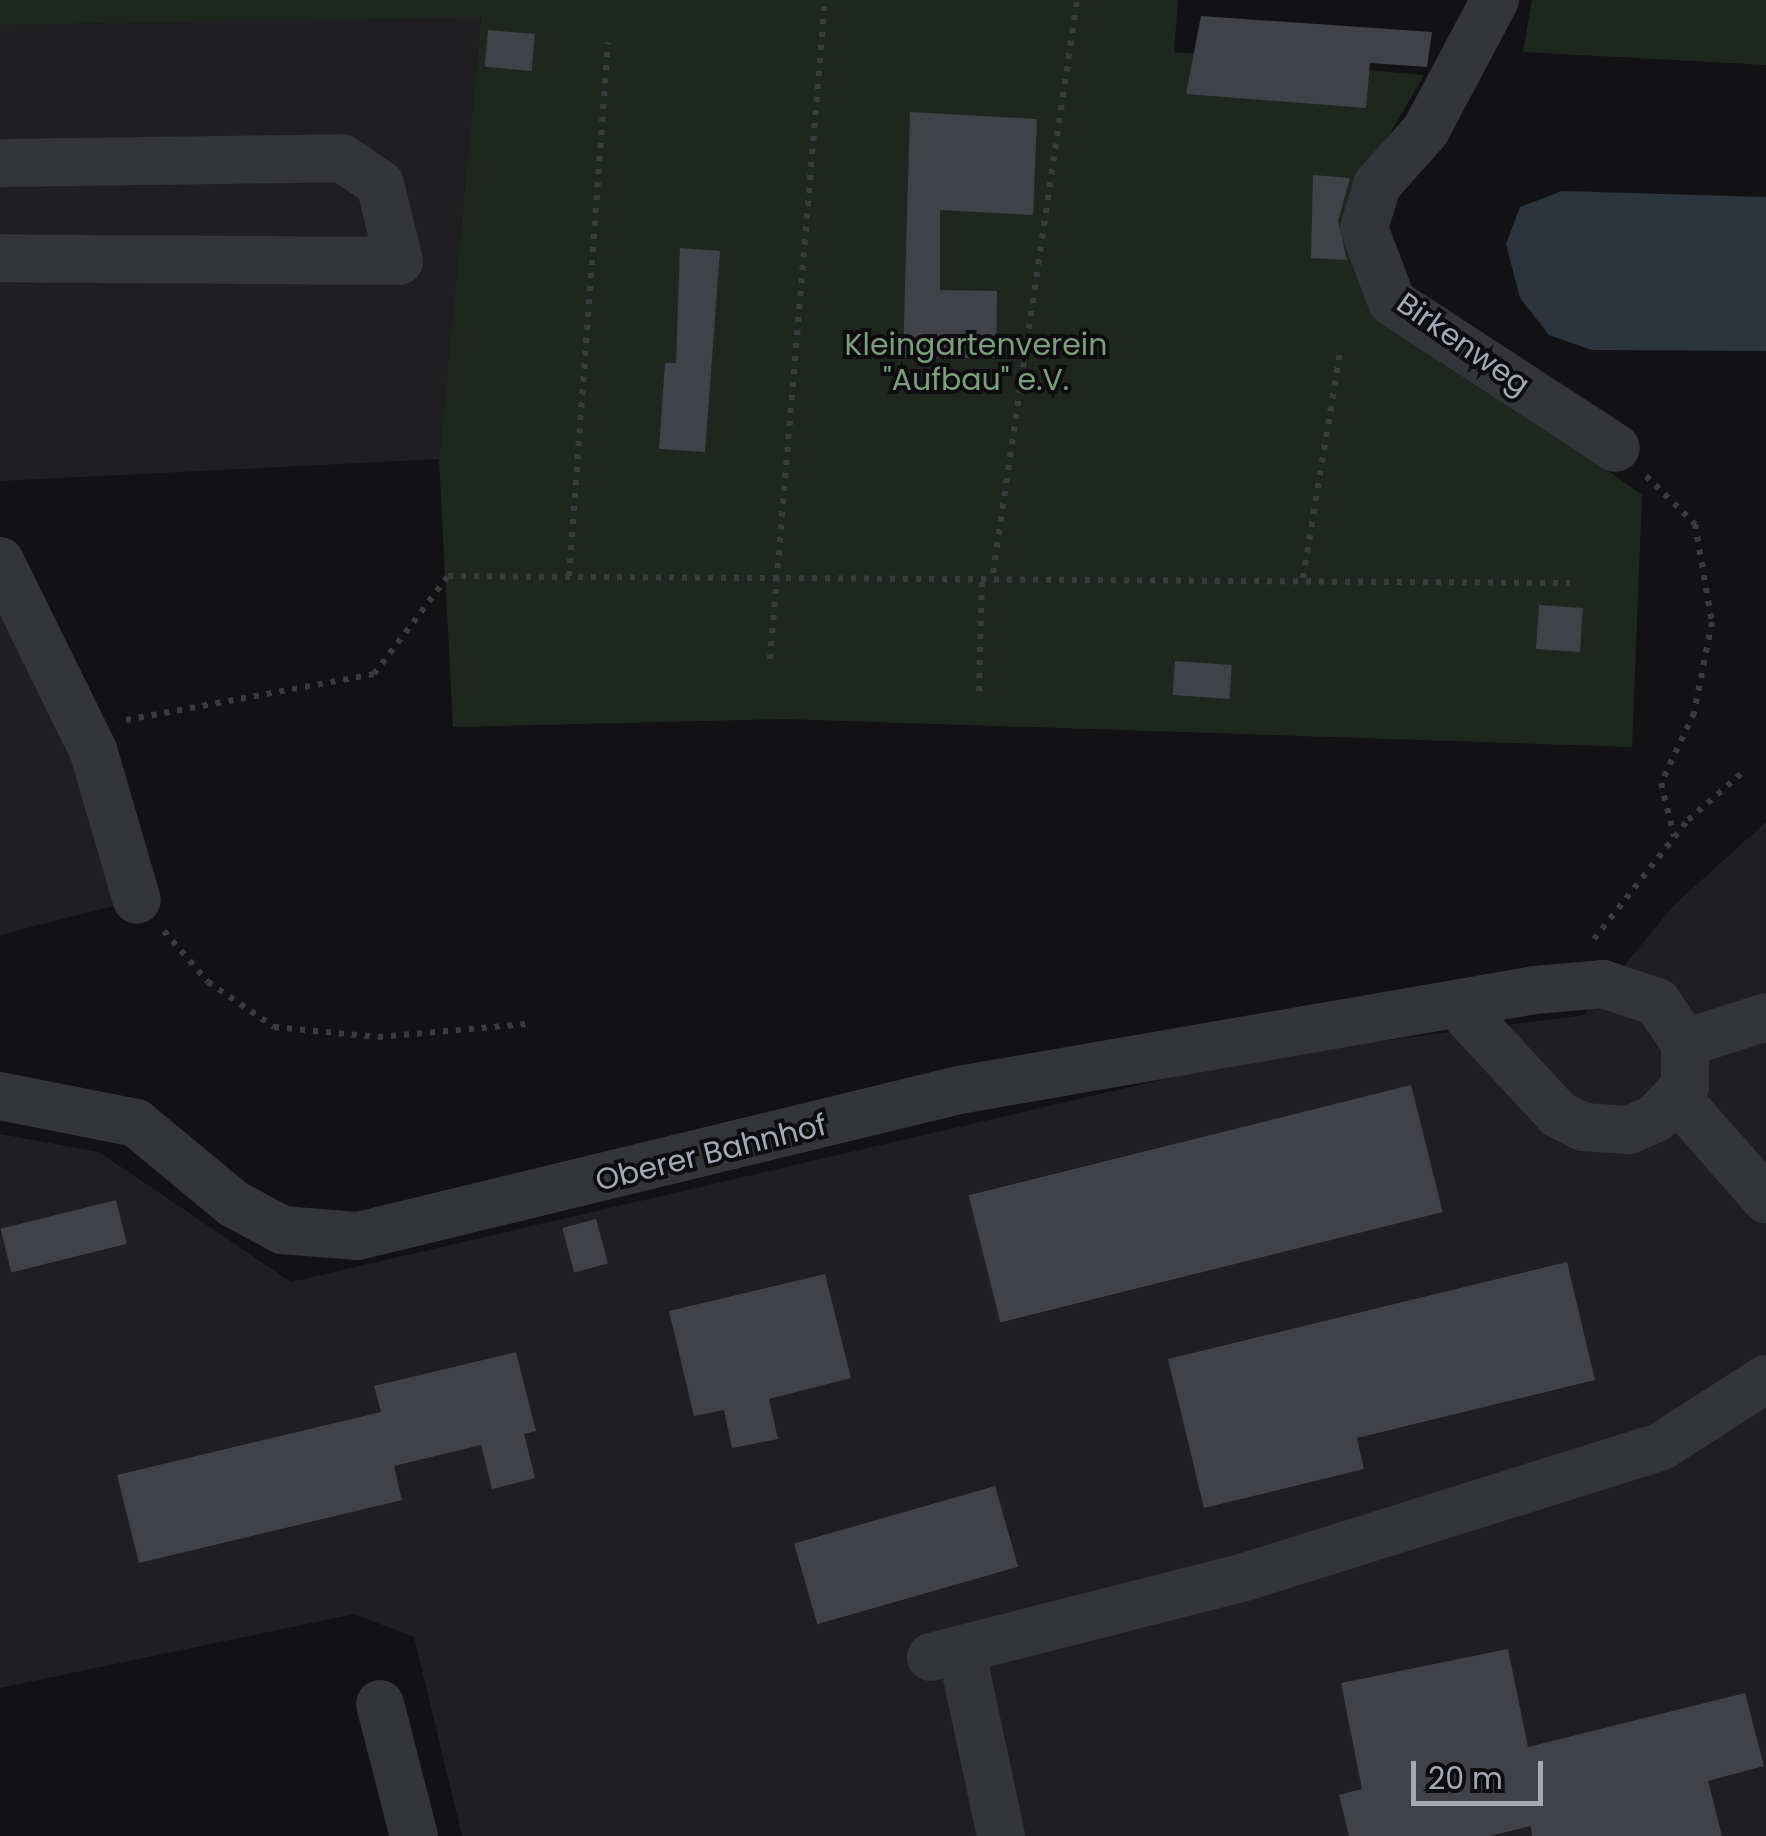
<!DOCTYPE html>
<style>
body{margin:0}
#map{position:relative;width:1766px;height:1836px;overflow:hidden;background:#121214;font-family:Poppins,sans-serif}
div>[style]{position:absolute}
.built>*{inset:0;background:#1f1f21}
.green>*{inset:0;background:#1f2620}
.water>*{inset:0;background:#2d353b}
.building>*{inset:0;background:#414247;transform-origin:0 0}
.path>*{height:6px;margin-top:-3px;transform-origin:0;background:repeating-linear-gradient(90deg,#3a3b3f 0 5px,transparent 0 13px)}
.minor>*{height:48px;margin:-24px;padding:0 24px;transform-origin:24px;border-radius:24px;background:#343538}
span{translate:-50% -50%;white-space:nowrap;text-align:center;line-height:1.15;-webkit-text-stroke:8px #0d0d0f;paint-order:stroke}
.street-label{font-size:30px;color:#a5a9b3}
.park-label{font-size:30px;color:#7e9c80}
.scale{position:absolute;left:1411px;top:1761px;width:132px;height:45px;box-sizing:border-box;border:5px solid #a5a9b3;border-top:0;padding-left:12px;font-size:30px;line-height:35px;white-space:nowrap;color:#a5a9b3;-webkit-text-stroke:8px #0d0d0f;paint-order:stroke}
</style>
<div id="map">
<div class="built">
<i style="clip-path:polygon(481px 16px,439px 459px,0 481px,0 25px)"></i>
<i style="clip-path:polygon(0 558px,137px 900px,0 935px)"></i>
<i style="clip-path:polygon(1766px 822px,1766px 1836px,462px 1836px,414px 1637px,354px 1614px,0 1688px,0 1134px,99px 1152px,291px 1282px,1264px 1056px,1584px 1015px,1673px 906px)"></i>
</div>
<div class="green">
<i style="clip-path:polygon(0 0,1178px 0,1174px 52px,1424px 75px,1361px 184px,1385px 310px,1642px 495px,1632px 747px,786px 719px,453px 727px,439px 459px,481px 17px,0 25px)"></i>
<i style="clip-path:polygon(1532px 0,1766px 0,1766px 65px,1523px 52px)"></i>
</div>
<div class="water">
<i style="clip-path:polygon(1562px 191px,1766px 197px,1766px 351px,1592px 350px,1549px 335px,1520px 298px,1506px 244px,1520px 207px)"></i>
</div>
<div class="building">
<i style="clip-path:polygon(1201px 16px,1432px 32px,1427px 67px,1370px 63px,1366px 108px,1186px 94px)"></i>
<i style="left:488px;top:30px;width:47px;height:37px;rotate:5deg"></i>
<i style="clip-path:polygon(910px 112px,1037px 119px,1033px 215px,940px 210px,940px 290px,997px 291px,996px 358px,903px 358px)"></i>
<i style="clip-path:polygon(1313px 175px,1350px 178px,1338px 221px,1347px 260px,1311px 258px)"></i>
<i style="clip-path:polygon(680px 248px,720px 251px,705px 452px,659px 449px,665px 363px,676px 363px)"></i>
<i style="left:1539px;top:605px;width:44px;height:44px;rotate:4deg"></i>
<i style="left:1175px;top:661px;width:57px;height:34px;rotate:4deg"></i>
<i style="left:1411px;top:1085px;width:131px;height:456px;rotate:76deg"></i>
<i style="left:116px;top:1200px;width:45px;height:119px;rotate:76deg"></i>
<i style="left:596px;top:1219px;width:46px;height:35px;rotate:75deg"></i>
<i style="clip-path:polygon(1567px 1262px,1595px 1380px,1357px 1438px,1364px 1469px,1204px 1508px,1168px 1359px)"></i>
<i style="clip-path:polygon(825px 1274px,851px 1378px,769px 1399px,778px 1439px,732px 1448px,724px 1410px,694px 1416px,669px 1311px)"></i>
<i style="clip-path:polygon(516px 1352px,536px 1431px,524px 1434px,535px 1478px,492px 1489px,481px 1445px,394px 1466px,402px 1500px,139px 1563px,117px 1475px,381px 1412px,374px 1386px)"></i>
<i style="left:995px;top:1486px;width:84px;height:209px;rotate:74deg"></i>
<i style="clip-path:polygon(1508px 1649px,1528px 1747px,1745px 1693px,1764px 1766px,1708px 1781px,1722px 1836px,1532px 1836px,1531px 1826px,1490px 1836px,1349px 1836px,1339px 1795px,1362px 1789px,1341px 1683px)"></i>
</div>
<div class="path">
<i style="left:1646px;top:476px;width:69px;rotate:44.4deg"></i>
<i style="left:1695px;top:524px;width:99px;rotate:80.2deg"></i>
<i style="left:1712px;top:622px;width:93px;rotate:101.2deg"></i>
<i style="left:1694px;top:713px;width:77px;rotate:115.2deg"></i>
<i style="left:1661px;top:783px;width:55px;rotate:76.2deg"></i>
<i style="left:993px;top:573px;width:579px;rotate:-81.66deg"></i>
<i style="left:569px;top:576px;width:535px;rotate:-85.82deg"></i>
<i style="left:1303px;top:578px;width:229px;rotate:-80.7deg"></i>
<i style="left:770px;top:659px;width:661px;rotate:-85.23deg"></i>
<i style="left:979px;top:691px;width:117px;rotate:-88.5deg"></i>
<i style="left:126px;top:720px;width:252px;rotate:-10.5deg"></i>
<i style="left:374px;top:674px;width:123px;rotate:-52.9deg"></i>
<i style="left:448px;top:576px;width:1122px;rotate:0.36deg"></i>
<i style="left:164px;top:931px;width:67px;rotate:49.2deg"></i>
<i style="left:208px;top:982px;width:80px;rotate:34.3deg"></i>
<i style="left:274px;top:1027px;width:104px;rotate:5.5deg"></i>
<i style="left:378px;top:1037px;width:151px;rotate:-5deg"></i>
<i style="left:1594px;top:939px;width:152px;rotate:-51.7deg"></i>
<i style="left:1688px;top:820px;width:70px;rotate:-41deg"></i>
</div>
<div class="minor">
<i style="left:1495px;top:0;width:147px;rotate:118deg"></i>
<i style="left:1426px;top:130px;width:74px;rotate:131.7deg"></i>
<i style="left:1377px;top:185px;width:45px;rotate:106.8deg"></i>
<i style="left:1364px;top:228px;width:79px;rotate:69.3deg"></i>
<i style="left:1392px;top:302px;width:267px;rotate:33.1deg"></i>
<i style="left:0;top:163px;width:342px;rotate:-0.8deg"></i>
<i style="left:342px;top:158px;width:46px;rotate:34.4deg"></i>
<i style="left:380px;top:184px;width:79px;rotate:76.1deg"></i>
<i style="left:399px;top:261px;width:399px;rotate:-179.6deg"></i>
<i style="left:0;top:561px;width:211px;rotate:63.8deg"></i>
<i style="left:93px;top:750px;width:156px;rotate:73.7deg"></i>
<i style="left:1685px;top:1043px;width:85px;rotate:-17.8deg"></i>
<i style="left:0;top:1096px;width:139px;rotate:11.2deg"></i>
<i style="left:136px;top:1123px;width:127px;rotate:39.6deg"></i>
<i style="left:234px;top:1204px;width:55px;rotate:28.4deg"></i>
<i style="left:282px;top:1230px;width:76px;rotate:4.5deg"></i>
<i style="left:358px;top:1236px;width:618px;rotate:-13.65deg"></i>
<i style="left:959px;top:1090px;width:585px;rotate:-9.85deg"></i>
<i style="left:1535px;top:990px;width:68px;rotate:-5deg"></i>
<i style="left:1603px;top:984px;width:57px;rotate:18.4deg"></i>
<i style="left:1657px;top:1002px;width:50px;rotate:55.7deg"></i>
<i style="left:1685px;top:1043px;width:43px;rotate:90deg"></i>
<i style="left:1685px;top:1086px;width:43px;rotate:132.2deg"></i>
<i style="left:1656px;top:1118px;width:30px;rotate:156deg"></i>
<i style="left:1629px;top:1130px;width:46px;rotate:-176.3deg"></i>
<i style="left:1583px;top:1127px;width:28px;rotate:-153deg"></i>
<i style="left:1558px;top:1114px;width:149px;rotate:-132.8deg"></i>
<i style="left:1677px;top:1098px;width:135px;rotate:48.6deg"></i>
<i style="left:961px;top:1649px;width:191px;rotate:77.9deg"></i>
<i style="left:931px;top:1657px;width:327px;rotate:-14.3deg"></i>
<i style="left:1248px;top:1576px;width:432px;rotate:-17.4deg"></i>
<i style="left:1660px;top:1447px;width:126px;rotate:-32.7deg"></i>
<i style="left:380px;top:1704px;width:136px;rotate:75.6deg"></i>
</div>
<div class="street-label">
<span style="left:1463px;top:344px;rotate:35deg">Birkenweg</span>
<span style="left:711px;top:1153px;rotate:-14deg">Oberer Bahnhof</span>
</div>
<div class="park-label">
<span style="left:976px;top:362px">Kleingartenverein<br>"Aufbau" e.V.</span>
</div>
<div class="scale">20 m</div>
</div>
